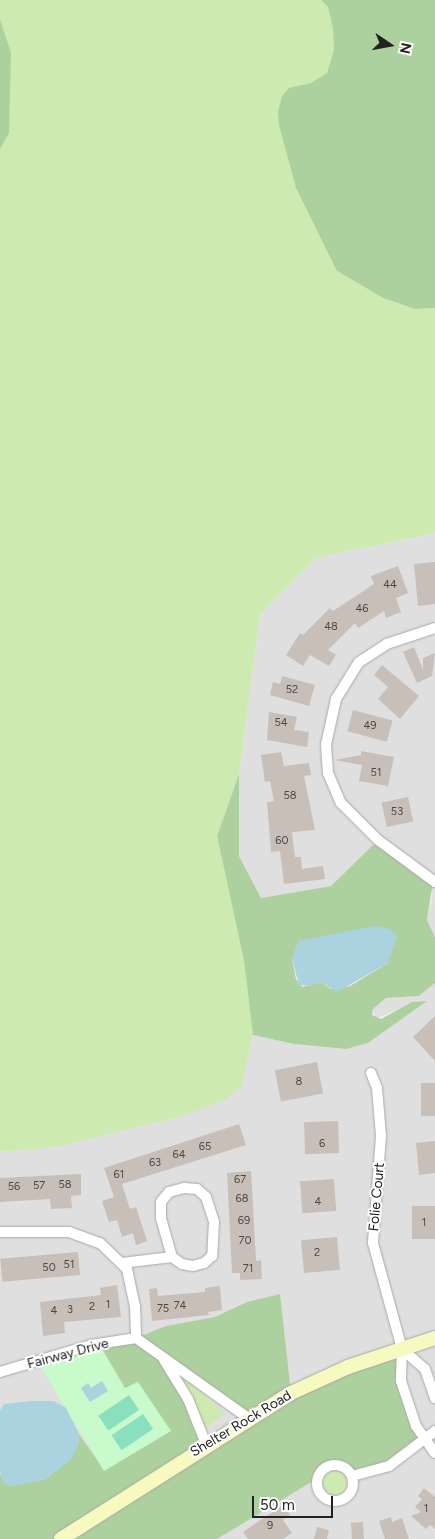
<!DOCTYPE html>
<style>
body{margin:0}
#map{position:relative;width:435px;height:1539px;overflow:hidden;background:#f2efe9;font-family:Figtree,sans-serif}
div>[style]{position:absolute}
.residential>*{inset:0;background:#e0dfdf}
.grass>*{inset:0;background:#cdebb0}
.round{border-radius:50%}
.forest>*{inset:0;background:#add19e}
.park>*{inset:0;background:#c8facc}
.pitch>*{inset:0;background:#88e0be;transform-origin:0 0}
.water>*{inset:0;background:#aad3df}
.building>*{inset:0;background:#c7bfb8;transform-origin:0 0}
.roads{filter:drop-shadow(0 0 1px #a9a9a9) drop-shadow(0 0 1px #a9a9a9)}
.minor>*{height:10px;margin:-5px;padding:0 5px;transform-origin:5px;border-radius:5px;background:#fff}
.minor>.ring{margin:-5px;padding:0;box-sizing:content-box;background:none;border:10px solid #fff;border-radius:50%}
.secondary>*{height:14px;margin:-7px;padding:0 7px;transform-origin:7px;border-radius:7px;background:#f7fabf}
span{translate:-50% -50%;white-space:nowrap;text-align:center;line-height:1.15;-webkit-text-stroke:4px #fff;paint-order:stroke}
.number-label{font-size:11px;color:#4b4948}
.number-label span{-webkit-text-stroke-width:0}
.street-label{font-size:14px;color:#222}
.north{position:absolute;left:365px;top:20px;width:50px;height:50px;-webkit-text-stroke:4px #fff;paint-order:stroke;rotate:102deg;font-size:14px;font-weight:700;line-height:20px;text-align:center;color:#222}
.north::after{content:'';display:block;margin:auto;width:18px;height:22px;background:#222;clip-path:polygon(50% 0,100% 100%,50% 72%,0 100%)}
.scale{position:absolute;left:252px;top:1496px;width:81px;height:22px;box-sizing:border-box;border:2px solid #222;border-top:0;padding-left:6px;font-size:15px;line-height:18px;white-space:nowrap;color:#222;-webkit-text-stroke:4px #fff;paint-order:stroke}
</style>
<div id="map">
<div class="residential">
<i style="clip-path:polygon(435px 533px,435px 937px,427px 920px,433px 894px,378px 840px,331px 886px,261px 898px,239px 856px,239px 774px,260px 614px,315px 558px)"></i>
<i style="clip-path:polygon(435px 983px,435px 1539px,0 1539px,0 1152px,56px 1147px,179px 1117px,242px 1085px,253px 1035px,294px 1044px,346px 1049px,421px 1000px,375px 1019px,373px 1009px,386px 998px,419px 996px)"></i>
</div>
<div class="grass">
<i style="clip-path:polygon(0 0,331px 0,351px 44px,337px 271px,383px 298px,415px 309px,435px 308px,435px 533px,315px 558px,260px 614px,239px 774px,217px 836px,244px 961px,253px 1035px,242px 1085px,227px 1099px,179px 1117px,56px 1147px,0 1152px)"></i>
<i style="clip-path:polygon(178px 1370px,225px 1413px,206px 1428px,188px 1391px)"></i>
<i class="round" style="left:317px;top:1465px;width:36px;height:36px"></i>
</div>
<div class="forest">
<i style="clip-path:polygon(321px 0,435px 0,435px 308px,415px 309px,383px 298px,337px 271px,296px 188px,279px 125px,278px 112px,282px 96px,289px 88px,311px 83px,327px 73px,334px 50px,333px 28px,328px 7px)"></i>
<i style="clip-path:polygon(0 19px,11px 53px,9px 133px,0 149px)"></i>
<i style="clip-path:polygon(evenodd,239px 774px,239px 856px,261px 898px,331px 886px,378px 840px,433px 882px,427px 920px,435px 937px,435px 983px,419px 996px,386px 998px,373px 1009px,372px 1015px,381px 1019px,412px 1002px,427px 1001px,368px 1043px,346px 1049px,294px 1044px,253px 1035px,244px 961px,217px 836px,239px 774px,292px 959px,388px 963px,350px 986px,331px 989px,321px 982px,302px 987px,296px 979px,292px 959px)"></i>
<i style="clip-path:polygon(evenodd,280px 1294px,291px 1393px,402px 1349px,401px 1381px,426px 1439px,389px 1466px,352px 1476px,343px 1467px,325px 1468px,318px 1478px,217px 1539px,0 1539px,0 1474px,10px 1486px,46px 1479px,78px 1446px,79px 1434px,105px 1471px,138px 1382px,125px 1389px,99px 1344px,136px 1338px,166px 1326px,215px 1317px,247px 1302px,280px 1294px,164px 1358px,247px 1418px,206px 1444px,164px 1358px)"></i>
</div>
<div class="park">
<i style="clip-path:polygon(99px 1344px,125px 1388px,138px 1382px,171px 1431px,104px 1471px,38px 1363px)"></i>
</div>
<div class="pitch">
<i style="left:129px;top:1395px;width:18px;height:37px;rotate:56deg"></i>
<i style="left:143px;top:1414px;width:18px;height:38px;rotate:56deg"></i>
</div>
<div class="water">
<i style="clip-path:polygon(375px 926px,390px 929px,397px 936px,388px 963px,337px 992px,321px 982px,311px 986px,299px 985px,292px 959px,298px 941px)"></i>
<i style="clip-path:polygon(102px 1381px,108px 1391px,90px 1402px,81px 1388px,88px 1383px,91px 1388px)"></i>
<i style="clip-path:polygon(32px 1401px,54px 1401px,66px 1408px,79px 1434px,78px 1446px,71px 1459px,46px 1479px,10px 1486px,3px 1482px,0 1471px,0 1410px,4px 1404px)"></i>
</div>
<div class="building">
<i style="clip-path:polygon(435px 562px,435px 604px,418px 606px,414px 564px)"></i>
<i style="clip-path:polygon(398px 566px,408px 593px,396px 598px,401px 612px,386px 618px,384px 611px,358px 628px,355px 623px,328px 650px,336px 655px,329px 666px,310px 655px,303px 666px,286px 655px,300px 633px,303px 635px,330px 608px,333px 611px,374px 584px,371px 576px)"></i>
<i style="clip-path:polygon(414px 647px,423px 670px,423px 658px,435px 653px,432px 676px,417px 683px,403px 652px)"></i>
<i style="clip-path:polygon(382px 665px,419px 696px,400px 719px,378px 699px,388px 687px,374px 675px)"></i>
<i style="clip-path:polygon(282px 676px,315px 685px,309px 706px,270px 695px,273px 682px,280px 684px)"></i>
<i style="left:353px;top:710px;width:41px;height:22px;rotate:15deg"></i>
<i style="clip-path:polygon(269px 712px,297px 717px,294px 730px,309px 732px,307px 747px,267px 740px)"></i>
<i style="clip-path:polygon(361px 751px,394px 757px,388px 786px,359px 781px,362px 765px,335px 760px,361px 755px)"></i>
<i style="clip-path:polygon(281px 752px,284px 766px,309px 763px,311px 775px,304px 776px,315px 830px,292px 832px,295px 857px,301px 857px,302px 869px,323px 866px,325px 879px,284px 884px,280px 851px,271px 852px,267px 802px,274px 801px,270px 781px,265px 782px,261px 755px)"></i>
<i style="left:408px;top:797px;width:25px;height:27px;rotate:78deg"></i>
<i style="clip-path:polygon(435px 1016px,435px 1061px,413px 1037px)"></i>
<i style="left:317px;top:1062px;width:32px;height:43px;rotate:79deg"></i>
<i style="left:435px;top:1083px;width:33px;height:14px;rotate:90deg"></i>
<i style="left:338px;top:1121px;width:32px;height:34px;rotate:88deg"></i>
<i style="clip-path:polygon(239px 1124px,246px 1145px,122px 1184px,130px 1209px,136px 1207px,147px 1241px,136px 1245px,133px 1233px,122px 1237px,117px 1220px,109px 1222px,102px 1201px,114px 1197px,104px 1168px)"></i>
<i style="clip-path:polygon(435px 1141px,435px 1173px,419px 1175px,416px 1143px)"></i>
<i style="clip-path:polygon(251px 1171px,256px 1261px,261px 1260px,262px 1279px,240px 1280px,240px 1273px,232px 1273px,227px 1173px)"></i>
<i style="clip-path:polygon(81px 1174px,81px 1195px,71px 1196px,72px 1208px,51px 1209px,50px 1199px,0 1202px,0 1178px)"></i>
<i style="left:334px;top:1179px;width:32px;height:34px;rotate:86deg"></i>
<i style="left:435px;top:1206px;width:33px;height:23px;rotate:90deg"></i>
<i style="left:337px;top:1237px;width:33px;height:36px;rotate:85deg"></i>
<i style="left:78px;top:1252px;width:23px;height:78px;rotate:85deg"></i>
<i style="clip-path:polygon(117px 1285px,121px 1317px,64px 1322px,65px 1333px,43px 1336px,40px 1302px,101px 1295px,100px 1288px)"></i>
<i style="clip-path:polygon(220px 1286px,222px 1310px,208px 1312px,209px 1315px,152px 1321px,149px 1289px,157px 1288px,158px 1296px,205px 1292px,205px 1288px)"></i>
<i style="clip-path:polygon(424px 1488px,435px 1497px,435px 1529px,430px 1525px,426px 1529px,411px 1516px,421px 1512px,415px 1507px,422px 1499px,418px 1496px)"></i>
<i style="clip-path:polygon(283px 1505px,290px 1515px,283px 1520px,292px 1533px,283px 1539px,248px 1539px,243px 1532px)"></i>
<i style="clip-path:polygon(391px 1517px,392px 1522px,402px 1518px,409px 1539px,385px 1539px,379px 1521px)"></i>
<i style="left:363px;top:1522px;width:17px;height:12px;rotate:87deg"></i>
<i style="clip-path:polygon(317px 1527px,329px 1530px,327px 1539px,314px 1539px)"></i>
</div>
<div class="roads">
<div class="minor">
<i style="left:435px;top:628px;width:51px;rotate:161.6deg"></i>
<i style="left:387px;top:644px;width:33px;rotate:147deg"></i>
<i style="left:359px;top:662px;width:44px;rotate:121.9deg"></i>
<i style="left:336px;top:699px;width:47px;rotate:102.3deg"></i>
<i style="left:326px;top:745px;width:28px;rotate:86deg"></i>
<i style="left:328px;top:773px;width:33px;rotate:67deg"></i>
<i style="left:341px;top:803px;width:52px;rotate:45deg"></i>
<i style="left:378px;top:840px;width:71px;rotate:36.4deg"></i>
<i style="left:371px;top:1073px;width:16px;rotate:68deg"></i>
<i style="left:377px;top:1088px;width:48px;rotate:85.2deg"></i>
<i style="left:381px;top:1136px;width:107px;rotate:94.3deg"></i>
<i style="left:373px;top:1243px;width:110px;rotate:74.7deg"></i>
<i style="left:402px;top:1349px;width:32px;rotate:92deg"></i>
<i style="left:401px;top:1381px;width:47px;rotate:71.6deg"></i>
<i style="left:416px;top:1426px;width:33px;rotate:55deg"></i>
<i style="left:184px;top:1188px;width:13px;rotate:4deg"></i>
<i style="left:197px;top:1189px;width:12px;rotate:42deg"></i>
<i style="left:206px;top:1197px;width:26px;rotate:72deg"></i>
<i style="left:214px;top:1222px;width:34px;rotate:93deg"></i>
<i style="left:212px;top:1256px;width:11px;rotate:139deg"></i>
<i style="left:204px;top:1263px;width:11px;rotate:165deg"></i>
<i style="left:193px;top:1266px;width:11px;rotate:-170deg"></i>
<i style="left:182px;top:1264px;width:12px;rotate:-145deg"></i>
<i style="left:172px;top:1257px;width:41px;rotate:-105.8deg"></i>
<i style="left:161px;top:1218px;width:16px;rotate:-90deg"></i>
<i style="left:161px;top:1202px;width:13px;rotate:-51deg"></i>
<i style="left:169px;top:1192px;width:16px;rotate:-15deg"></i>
<i style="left:0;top:1232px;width:69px"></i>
<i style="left:69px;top:1232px;width:33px;rotate:20deg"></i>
<i style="left:100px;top:1243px;width:37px;rotate:44deg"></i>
<i style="left:127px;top:1269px;width:38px;rotate:78deg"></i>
<i style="left:135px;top:1306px;width:32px;rotate:88deg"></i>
<i style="left:122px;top:1263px;width:50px;rotate:-6.8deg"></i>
<i style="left:402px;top:1349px;width:30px;rotate:41deg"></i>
<i style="left:425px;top:1369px;width:31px;rotate:71deg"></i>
<i style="left:164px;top:1360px;width:46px;rotate:58.4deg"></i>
<i style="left:188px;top:1399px;width:48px;rotate:68.2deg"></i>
<i style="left:0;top:1372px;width:95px;rotate:-16.5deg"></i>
<i style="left:91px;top:1345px;width:46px;rotate:-8.8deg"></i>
<i style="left:136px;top:1338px;width:138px;rotate:35.5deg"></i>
<i class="ring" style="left:317px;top:1465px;width:26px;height:26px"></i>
<i style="left:352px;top:1476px;width:38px;rotate:-15deg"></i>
<i style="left:389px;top:1466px;width:58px;rotate:-37.3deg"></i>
</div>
<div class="secondary">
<i style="left:61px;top:1539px;width:272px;rotate:-32.4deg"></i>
<i style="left:291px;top:1393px;width:63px;rotate:-24.5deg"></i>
<i style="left:348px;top:1367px;width:92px;rotate:-18.4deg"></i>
</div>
</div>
<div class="number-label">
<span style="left:390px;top:585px">44</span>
<span style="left:362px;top:609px">46</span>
<span style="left:331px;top:627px">48</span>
<span style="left:292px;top:690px">52</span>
<span style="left:281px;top:723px">54</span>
<span style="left:370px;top:726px">49</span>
<span style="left:376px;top:773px">51</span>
<span style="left:290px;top:796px">58</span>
<span style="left:397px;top:812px">53</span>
<span style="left:282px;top:841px">60</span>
<span style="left:299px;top:1082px">8</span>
<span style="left:322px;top:1144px">6</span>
<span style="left:205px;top:1147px">65</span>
<span style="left:179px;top:1155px">64</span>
<span style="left:155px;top:1163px">63</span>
<span style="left:119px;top:1175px">61</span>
<span style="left:240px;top:1180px">67</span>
<span style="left:65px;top:1185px">58</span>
<span style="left:39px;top:1186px">57</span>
<span style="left:14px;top:1187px">56</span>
<span style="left:242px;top:1199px">68</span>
<span style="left:318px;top:1202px">4</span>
<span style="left:244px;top:1221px">69</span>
<span style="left:424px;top:1223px">1</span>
<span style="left:245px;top:1241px">70</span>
<span style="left:317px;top:1253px">2</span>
<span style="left:69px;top:1265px">51</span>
<span style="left:49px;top:1268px">50</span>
<span style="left:248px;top:1269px">71</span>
<span style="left:108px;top:1305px">1</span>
<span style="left:180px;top:1306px">74</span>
<span style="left:92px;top:1307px">2</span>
<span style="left:163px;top:1309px">75</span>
<span style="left:70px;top:1310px">3</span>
<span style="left:54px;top:1311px">4</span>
<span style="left:426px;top:1509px">1</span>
<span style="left:270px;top:1526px">9</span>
</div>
<div class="street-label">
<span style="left:377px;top:1197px;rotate:-85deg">Folie Court</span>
<span style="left:68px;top:1354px;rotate:-15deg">Fairway Drive</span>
<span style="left:241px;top:1424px;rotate:-31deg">Shelter Rock Road</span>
</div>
<div class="north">N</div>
<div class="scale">50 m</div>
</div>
